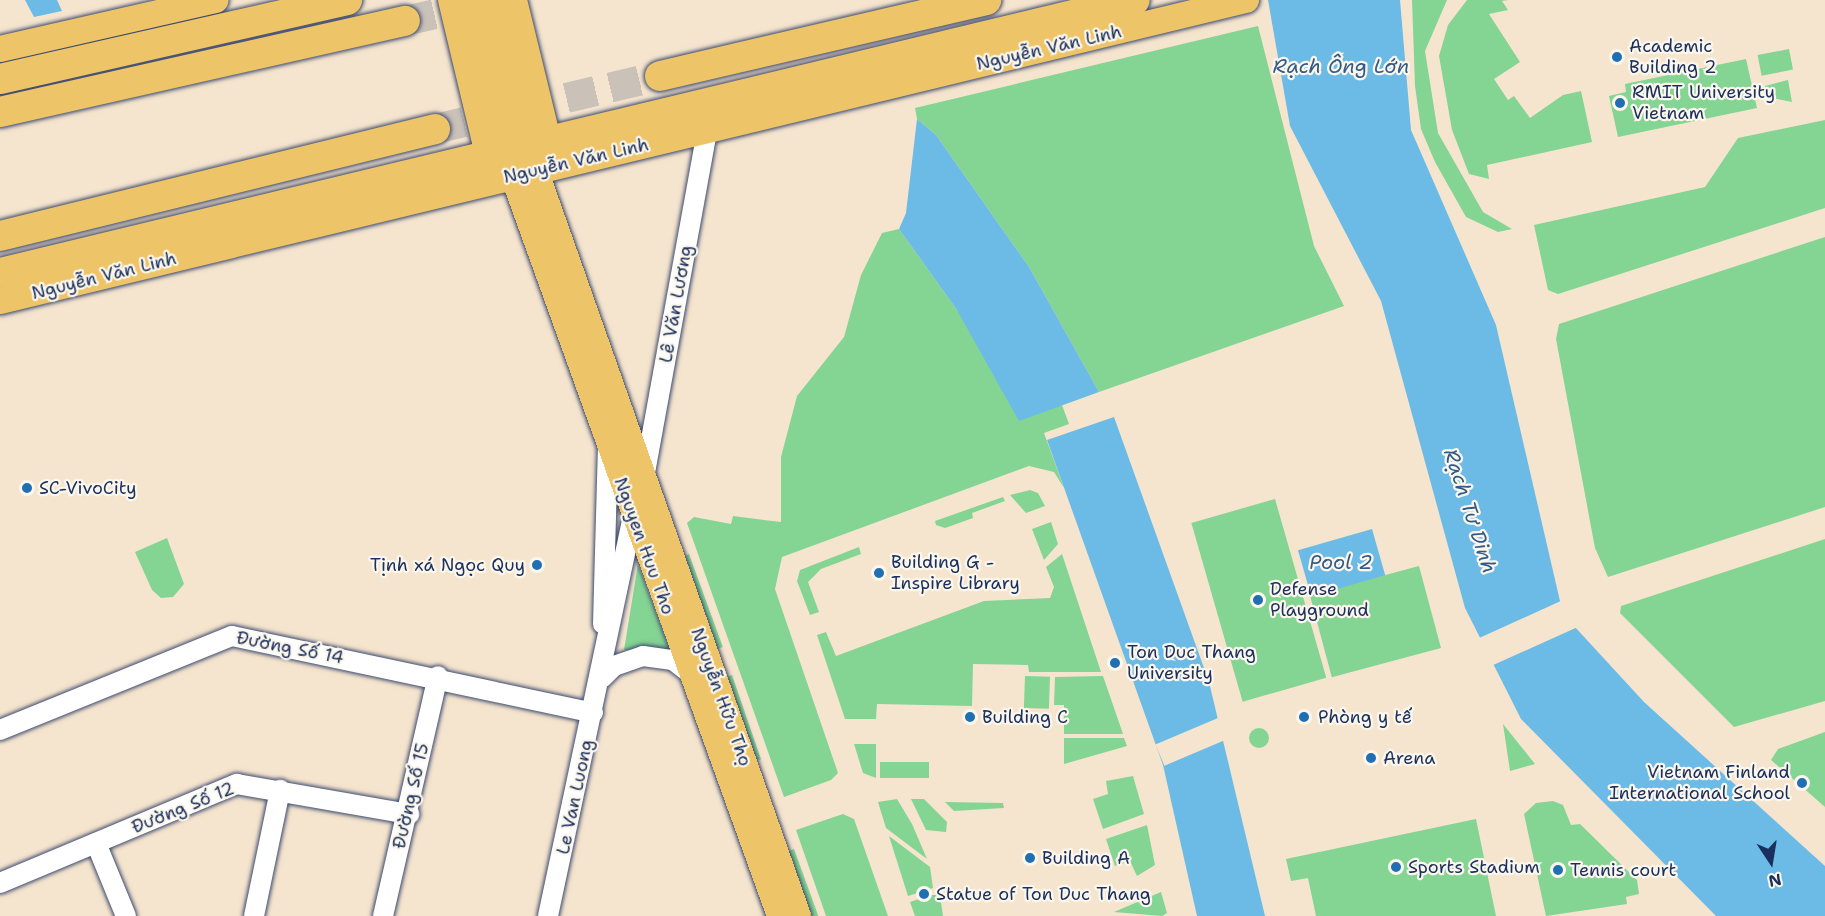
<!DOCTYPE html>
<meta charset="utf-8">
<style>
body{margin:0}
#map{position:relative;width:1825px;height:916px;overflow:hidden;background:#f6e5ce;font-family:"Shantell Sans",sans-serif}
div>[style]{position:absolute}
.green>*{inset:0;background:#84d493;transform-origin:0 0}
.round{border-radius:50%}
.water>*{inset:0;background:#6bbbe6;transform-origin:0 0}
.pier>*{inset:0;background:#f6e5ce;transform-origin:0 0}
.highway-tunnel>*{height:30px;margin-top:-15px;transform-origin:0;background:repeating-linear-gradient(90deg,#cac1b8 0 30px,transparent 0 45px)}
.roads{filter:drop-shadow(0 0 2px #3c4a6f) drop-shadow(0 0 2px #3c4a6f)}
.minor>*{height:20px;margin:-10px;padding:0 10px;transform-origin:10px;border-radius:10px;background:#fff}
.major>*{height:26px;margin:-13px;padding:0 13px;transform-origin:13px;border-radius:13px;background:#eec469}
.highway>*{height:30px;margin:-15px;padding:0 15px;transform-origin:15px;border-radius:15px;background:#eec469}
.dots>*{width:16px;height:16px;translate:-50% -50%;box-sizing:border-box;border:3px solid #fbf7ec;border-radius:50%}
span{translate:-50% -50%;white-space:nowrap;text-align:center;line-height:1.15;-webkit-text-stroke:4.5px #fbf7ec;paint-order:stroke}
.poi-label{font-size:18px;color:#1b2f5e}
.left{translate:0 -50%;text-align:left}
.right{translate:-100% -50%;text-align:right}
.street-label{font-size:18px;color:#1b2f5e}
.water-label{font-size:20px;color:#335987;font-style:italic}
.north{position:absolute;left:1741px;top:832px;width:60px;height:60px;-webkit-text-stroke:4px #fbf7ec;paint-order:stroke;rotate:168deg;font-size:16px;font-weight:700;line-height:24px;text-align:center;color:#1b2f5e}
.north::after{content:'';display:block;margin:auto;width:21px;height:27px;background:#1b2f5e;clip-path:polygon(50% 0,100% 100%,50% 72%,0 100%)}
</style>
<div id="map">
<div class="green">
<i style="clip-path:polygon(1412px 0,1447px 0,1425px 51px,1438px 133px,1483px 212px,1512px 229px,1498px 232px,1466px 217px,1435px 162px,1421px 129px,1415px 86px)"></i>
<i style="clip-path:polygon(1467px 0,1508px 0,1502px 1px,1508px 10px,1489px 14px,1520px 62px,1494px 79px,1508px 100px,1514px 96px,1530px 118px,1563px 95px,1581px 91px,1592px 142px,1487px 165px,1489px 179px,1469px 174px,1452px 130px,1439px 56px,1448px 25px)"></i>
<i style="clip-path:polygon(1258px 26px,1314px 246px,1344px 306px,1099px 392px,1029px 267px,936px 135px,917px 119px,915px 108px)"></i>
<i style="left:1789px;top:49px;width:21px;height:32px;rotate:79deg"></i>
<i style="clip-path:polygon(1746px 59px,1757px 108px,1618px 137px,1609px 96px,1626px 92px,1625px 84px)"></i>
<i style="clip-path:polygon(1788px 80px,1792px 102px,1767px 97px,1765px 86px)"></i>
<i style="clip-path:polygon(1825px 120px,1825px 208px,1558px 294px,1548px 290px,1534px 225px,1705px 187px,1738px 138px)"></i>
<i style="clip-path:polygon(899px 229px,957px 310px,1062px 405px,1069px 424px,1044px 433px,1064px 488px,1054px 472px,1029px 466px,782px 557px,775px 589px,838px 773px,831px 780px,784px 797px,687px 523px,694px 517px,731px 524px,733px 516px,781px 522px,781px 457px,797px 396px,844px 337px,861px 275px,882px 233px)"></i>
<i style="clip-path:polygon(1825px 237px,1825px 507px,1608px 577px,1595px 548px,1556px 339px,1559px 324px)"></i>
<i style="clip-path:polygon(1030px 490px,1038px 493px,1045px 506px,1026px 513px,1010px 495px)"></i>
<i style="clip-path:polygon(1003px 497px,1005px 501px,972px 513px,973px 518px,945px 528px,936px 525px,935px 521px)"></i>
<i style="left:1275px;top:499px;width:186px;height:87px;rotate:74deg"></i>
<i style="clip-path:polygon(1051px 522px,1058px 544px,1044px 560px,1032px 529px)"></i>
<i style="clip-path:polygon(167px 538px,184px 584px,173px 597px,161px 598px,152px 590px,135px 552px)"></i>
<i style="clip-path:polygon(1825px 539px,1825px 701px,1734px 727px,1620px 613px,1621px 606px)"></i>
<i style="clip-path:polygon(859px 547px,861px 554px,821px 569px,808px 582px,819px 612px,810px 615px,797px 581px,800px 570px)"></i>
<i style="left:689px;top:554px;width:99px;height:8px;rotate:70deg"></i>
<i style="clip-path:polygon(1062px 554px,1101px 672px,1029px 672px,1028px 665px,973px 664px,972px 706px,877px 704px,876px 719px,845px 719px,817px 635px,826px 632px,836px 656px,984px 601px,1050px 598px,1054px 587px,1046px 567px)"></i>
<i style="clip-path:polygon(638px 564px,670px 651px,624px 650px)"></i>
<i style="left:1419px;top:566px;width:85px;height:113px;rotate:75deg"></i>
<i style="left:732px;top:675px;width:89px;height:8px;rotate:71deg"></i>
<i style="left:1025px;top:676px;width:25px;height:32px;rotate:2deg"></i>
<i style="clip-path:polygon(1103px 676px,1123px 734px,1064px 734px,1064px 705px,1054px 705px,1055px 677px)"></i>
<i style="clip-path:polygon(1503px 724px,1535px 764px,1510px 771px)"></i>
<i class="round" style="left:1249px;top:728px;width:20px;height:20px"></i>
<i style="clip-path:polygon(1825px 732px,1825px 807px,1771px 760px,1778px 749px)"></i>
<i style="clip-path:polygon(1064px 738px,1124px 738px,1127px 746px,1064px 764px)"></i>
<i style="clip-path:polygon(854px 744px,876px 744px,876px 778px,863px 773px)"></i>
<i style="left:880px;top:762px;width:49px;height:16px"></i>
<i style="clip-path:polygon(1133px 776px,1144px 814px,1103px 829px,1093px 799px,1108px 794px,1106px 781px)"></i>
<i style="clip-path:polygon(897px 799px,912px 824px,927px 859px,886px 828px,878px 802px)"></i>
<i style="clip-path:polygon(911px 799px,924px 799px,947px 822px,946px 832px,926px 830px)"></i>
<i style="clip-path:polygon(1553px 801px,1563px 805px,1571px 825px,1580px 824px,1637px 880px,1639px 894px,1626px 897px,1627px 904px,1546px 916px,1524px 814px,1536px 803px)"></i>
<i style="clip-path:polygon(945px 802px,1003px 803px,1004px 808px,954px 811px)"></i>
<i style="clip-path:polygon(843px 814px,854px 819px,888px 916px,826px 916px,796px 830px)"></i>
<i style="clip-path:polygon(1476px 819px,1496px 916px,1316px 916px,1308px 878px,1291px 881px,1286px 859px)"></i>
<i style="clip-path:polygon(1147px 825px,1155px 865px,1137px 876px,1130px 861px,1115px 866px,1106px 839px)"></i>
<i style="clip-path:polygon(889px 836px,930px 867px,933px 888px,908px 896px)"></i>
<i style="left:794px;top:849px;width:71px;height:8px;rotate:70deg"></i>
<i style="clip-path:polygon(1161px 892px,1167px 913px,1162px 916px,1114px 912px)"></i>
<i style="clip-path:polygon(931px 895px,940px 895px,943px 916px,915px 916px,910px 902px)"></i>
</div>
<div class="water">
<i style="clip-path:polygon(25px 0,57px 0,62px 11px,34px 17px)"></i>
<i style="clip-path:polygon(1268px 0,1400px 0,1411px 130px,1496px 325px,1563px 614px,1644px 702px,1825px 866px,1825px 916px,1716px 916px,1521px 719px,1465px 608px,1381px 301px,1290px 126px)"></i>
<i style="clip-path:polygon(917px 119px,936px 135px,1029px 267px,1099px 392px,1019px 421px,957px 310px,899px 229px,906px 213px)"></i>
<i style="clip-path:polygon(1114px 417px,1209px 682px,1265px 916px,1197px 916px,1163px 765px,1047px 440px)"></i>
<i style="left:1372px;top:529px;width:48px;height:77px;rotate:74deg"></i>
</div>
<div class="pier">
<i style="clip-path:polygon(1563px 600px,1566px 613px,1580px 626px,1491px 666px,1477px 639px)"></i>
<i style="left:1218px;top:718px;width:23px;height:68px;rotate:67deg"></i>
</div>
<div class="highway-tunnel">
<i style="left:405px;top:21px;width:76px;rotate:-12.9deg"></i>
<i style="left:435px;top:129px;width:231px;rotate:-13.3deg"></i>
</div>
<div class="roads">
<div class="minor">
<i style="left:644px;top:478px;width:354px;rotate:-79.7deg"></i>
<i style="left:603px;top:624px;width:177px;rotate:-88.4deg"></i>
<i style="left:602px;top:678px;width:17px;rotate:-45deg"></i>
<i style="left:614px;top:666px;width:31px;rotate:-19deg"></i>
<i style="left:643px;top:656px;width:30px;rotate:8deg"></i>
<i style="left:673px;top:660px;width:23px;rotate:38deg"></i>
<i style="left:0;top:730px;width:250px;rotate:-22.1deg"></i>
<i style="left:232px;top:636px;width:369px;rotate:12deg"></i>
<i style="left:96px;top:843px;width:79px;rotate:67.7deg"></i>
<i style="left:0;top:883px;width:257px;rotate:-22.7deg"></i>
<i style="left:237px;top:784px;width:175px;rotate:9.9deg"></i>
<i style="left:254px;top:916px;width:129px;rotate:-78.3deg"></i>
<i style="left:383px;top:916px;width:246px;rotate:-77.1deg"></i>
<i style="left:548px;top:916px;width:408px;rotate:-78deg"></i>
</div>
<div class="major">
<i style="left:451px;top:0;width:158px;rotate:76.5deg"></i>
<i style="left:488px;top:154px;width:21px;rotate:39deg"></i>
<i style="left:470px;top:0;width:180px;rotate:76.2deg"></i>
<i style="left:513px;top:175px;width:788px;rotate:70.18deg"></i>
<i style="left:494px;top:0;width:175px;rotate:76.4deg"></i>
<i style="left:535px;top:170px;width:791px;rotate:70.58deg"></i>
<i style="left:514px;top:0;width:143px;rotate:76.3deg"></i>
<i style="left:548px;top:139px;width:21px;rotate:113deg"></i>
<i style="left:0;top:49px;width:221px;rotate:-12.8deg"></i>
<i style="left:0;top:301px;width:1282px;rotate:-13.58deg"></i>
</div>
<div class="highway">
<i style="left:660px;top:76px;width:335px;rotate:-13.1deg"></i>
<i style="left:0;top:79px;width:356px;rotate:-12.8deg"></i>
<i style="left:0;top:112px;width:415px;rotate:-12.7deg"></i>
<i style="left:0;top:236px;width:448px;rotate:-13.8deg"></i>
<i style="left:0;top:273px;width:1167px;rotate:-13.52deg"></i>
</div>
</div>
<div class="dots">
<i style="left:1617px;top:57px;background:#1f6fb2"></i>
<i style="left:1620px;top:103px;background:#1f6fb2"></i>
<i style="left:27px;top:488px;background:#1f6fb2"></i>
<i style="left:537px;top:565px;background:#1f6fb2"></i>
<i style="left:879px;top:573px;background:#1f6fb2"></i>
<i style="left:1258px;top:600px;background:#1f6fb2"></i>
<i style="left:1115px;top:663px;background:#1f6fb2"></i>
<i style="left:970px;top:717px;background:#1f6fb2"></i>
<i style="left:1304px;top:717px;background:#1f6fb2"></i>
<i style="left:1371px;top:758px;background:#1f6fb2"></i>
<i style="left:1802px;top:783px;background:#1f6fb2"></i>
<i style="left:1030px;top:858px;background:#1f6fb2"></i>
<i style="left:1396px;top:867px;background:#1f6fb2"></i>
<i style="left:1558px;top:870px;background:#1f6fb2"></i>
<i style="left:924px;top:894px;background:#1f6fb2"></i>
</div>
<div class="poi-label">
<span class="left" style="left:1629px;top:57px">Academic<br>Building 2</span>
<span class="left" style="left:1632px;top:103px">RMIT University<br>Vietnam</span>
<span class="left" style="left:39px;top:488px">SC-VivoCity</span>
<span class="left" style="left:891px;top:573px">Building G -<br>Inspire Library</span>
<span class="right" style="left:525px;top:565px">Tịnh xá Ngọc Quy</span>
<span class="left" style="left:1270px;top:600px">Defense<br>Playground</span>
<span class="left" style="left:1127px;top:663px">Ton Duc Thang<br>University</span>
<span class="left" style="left:982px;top:717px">Building C</span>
<span class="left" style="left:1318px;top:717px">Phòng y tế</span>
<span class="left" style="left:1383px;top:758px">Arena</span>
<span class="right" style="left:1790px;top:783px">Vietnam Finland<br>International School</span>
<span class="left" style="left:1042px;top:858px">Building A</span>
<span class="left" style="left:1408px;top:867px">Sports Stadium</span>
<span class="left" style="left:1570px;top:870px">Tennis court</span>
<span class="left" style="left:936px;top:894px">Statue of Ton Duc Thang</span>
</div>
<div class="street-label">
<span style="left:1049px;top:48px;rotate:-13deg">Nguyễn Văn Linh</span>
<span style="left:576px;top:161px;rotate:-13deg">Nguyễn Văn Linh</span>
<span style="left:104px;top:276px;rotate:-14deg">Nguyễn Văn Linh</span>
<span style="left:676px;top:304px;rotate:-80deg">Lê Văn Lương</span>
<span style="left:644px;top:546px;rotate:70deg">Nguyen Huu Tho</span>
<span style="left:290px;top:648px;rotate:11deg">Đường Số 14</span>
<span style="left:721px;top:697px;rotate:70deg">Nguyễn Hữu Thọ</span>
<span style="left:411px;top:796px;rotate:-77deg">Đường Số 15</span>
<span style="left:575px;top:797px;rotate:-78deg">Le Van Luong</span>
<span style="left:183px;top:808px;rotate:-22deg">Đường Số 12</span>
</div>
<div class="water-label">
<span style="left:1341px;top:66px">Rạch Ông Lớn</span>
<span style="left:1470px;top:511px;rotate:72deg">Rạch Tư Dinh</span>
<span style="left:1341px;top:562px">Pool 2</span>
</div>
<div class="north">N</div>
</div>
